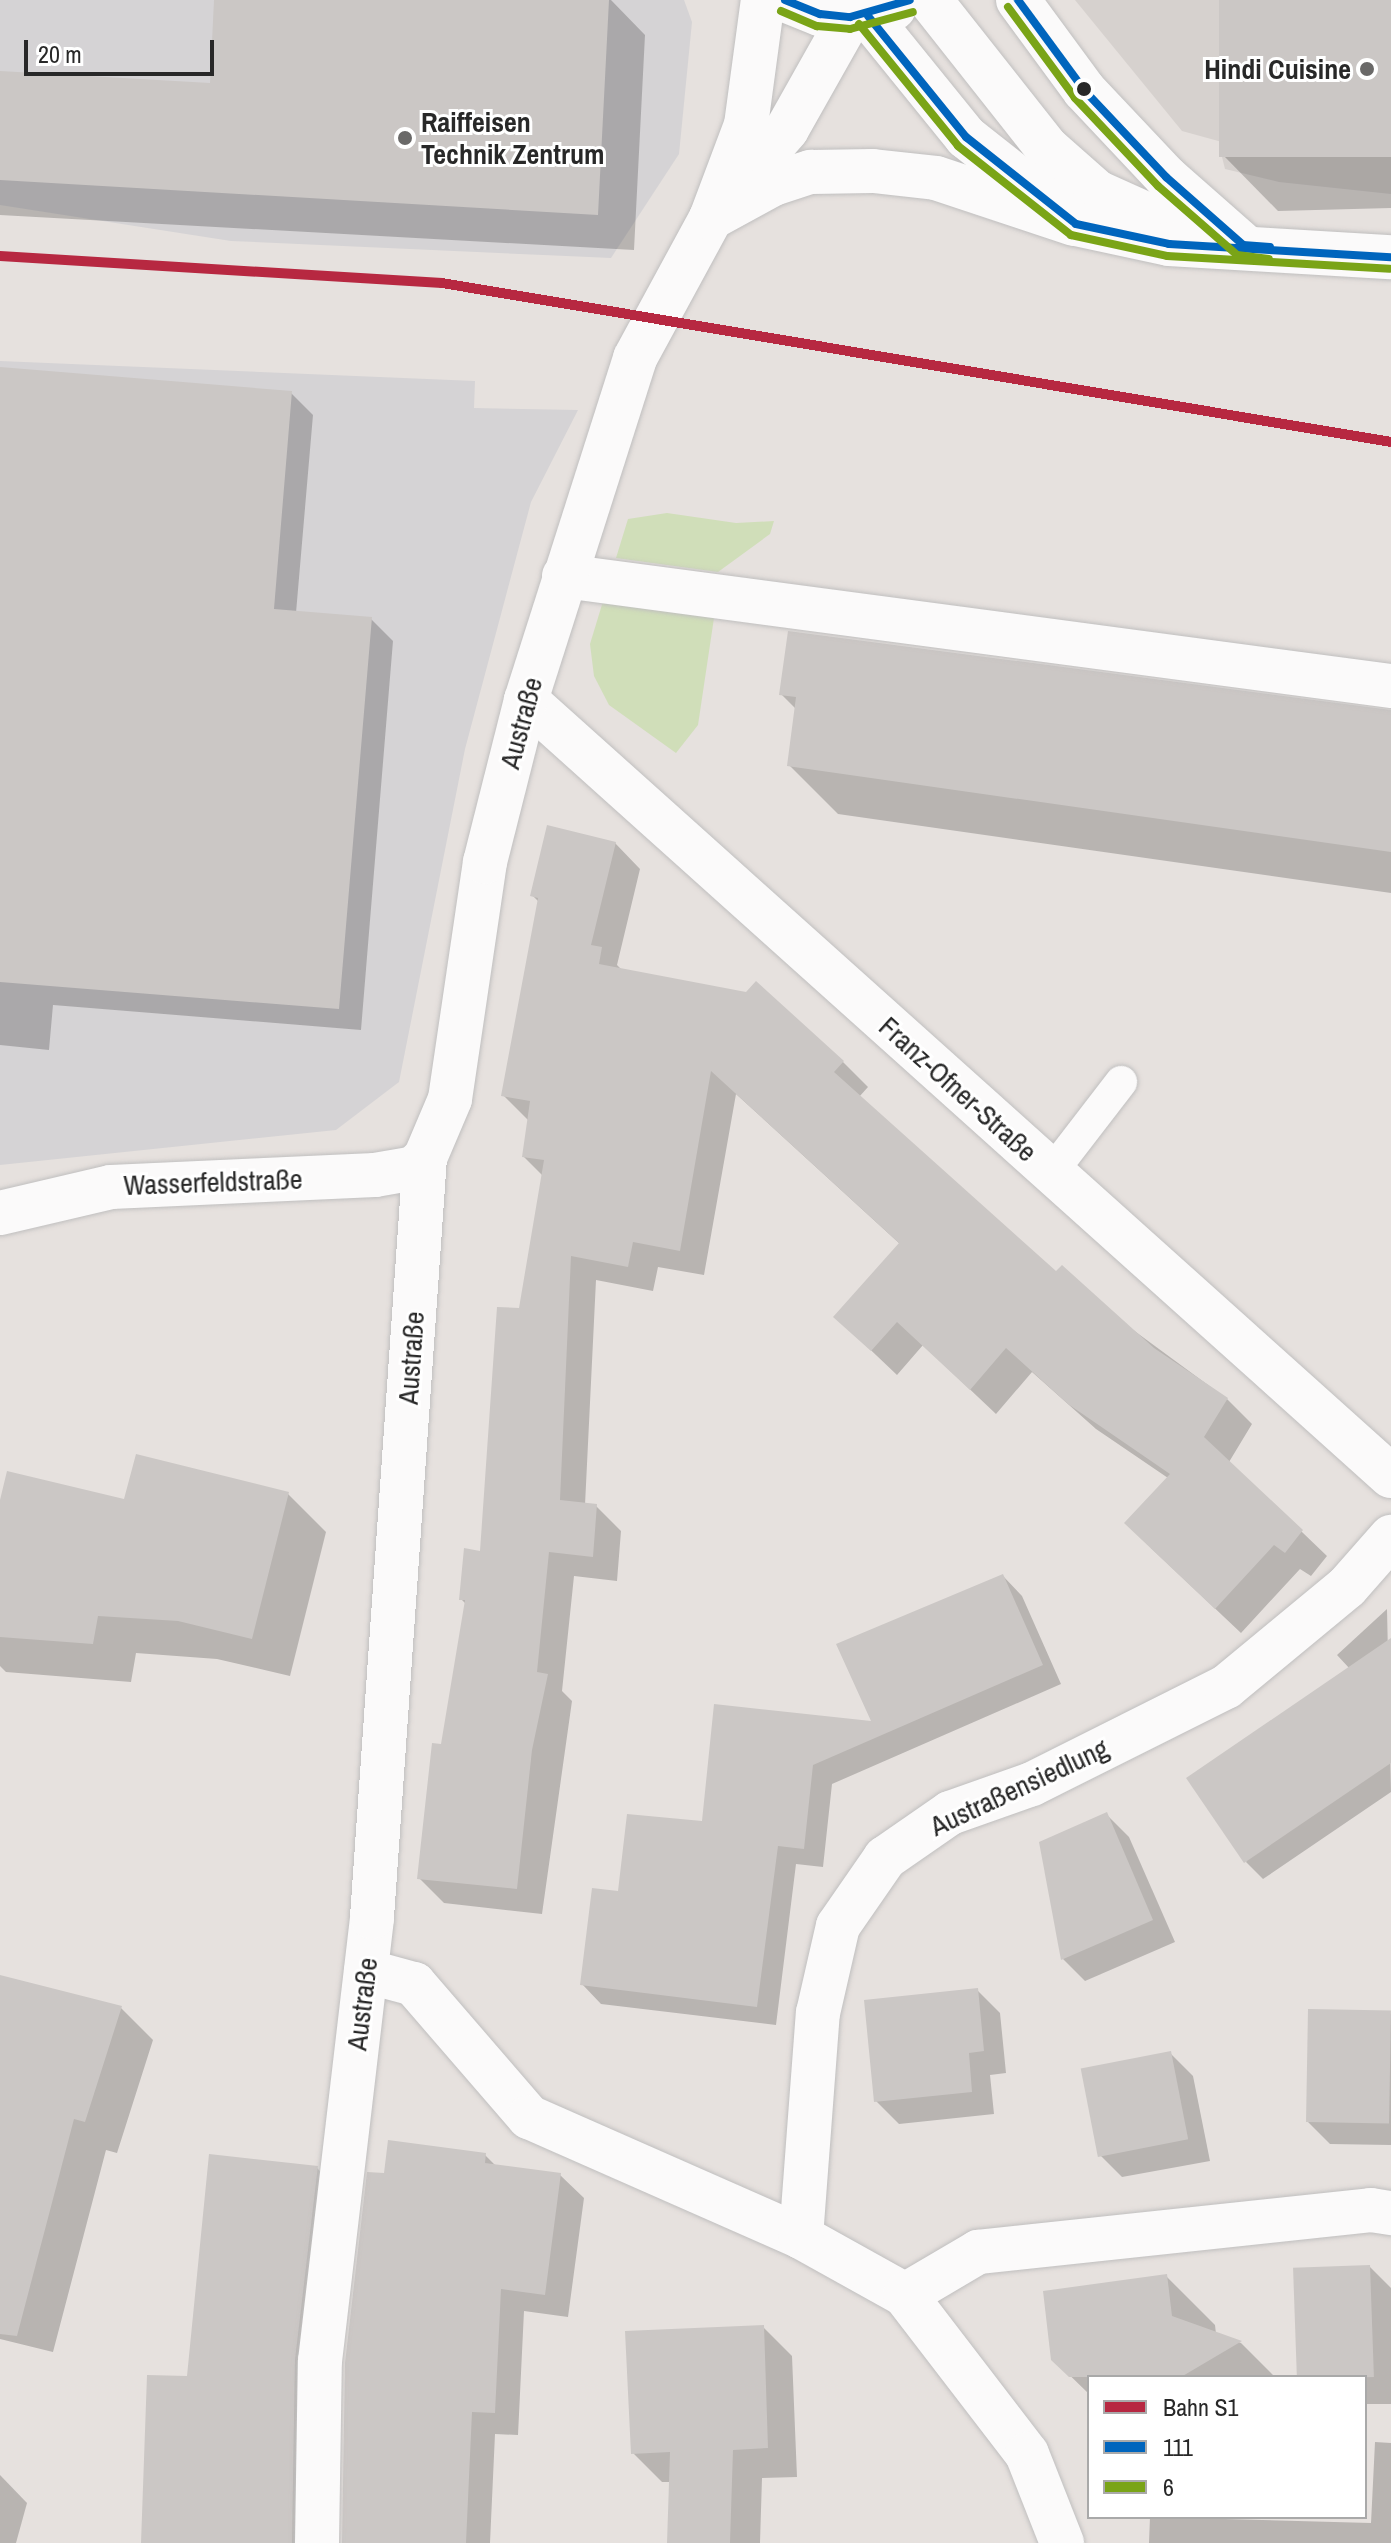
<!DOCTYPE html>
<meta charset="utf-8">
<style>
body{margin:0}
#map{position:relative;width:1391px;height:2543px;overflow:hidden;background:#e6e1de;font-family:"Archivo Narrow",sans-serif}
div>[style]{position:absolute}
.industrial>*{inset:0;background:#d5d3d5}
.green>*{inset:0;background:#d0deb9}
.plaza>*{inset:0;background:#d6d1ce}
.shadow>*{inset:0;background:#0003}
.building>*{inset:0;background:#cbc7c5;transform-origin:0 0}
.roads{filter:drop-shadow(0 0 2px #c0bfbf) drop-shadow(0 0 2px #c0bfbf)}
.service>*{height:32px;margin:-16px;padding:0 16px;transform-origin:16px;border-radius:16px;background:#fbfafa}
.minor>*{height:44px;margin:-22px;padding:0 22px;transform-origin:22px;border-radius:22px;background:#fbfafa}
.secondary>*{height:44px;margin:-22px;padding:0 22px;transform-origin:22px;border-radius:22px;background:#fbfafa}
.bus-1>*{height:8px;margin:-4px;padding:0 4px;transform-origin:4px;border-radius:4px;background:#0065bd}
.bus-2>*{height:8px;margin:-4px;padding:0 4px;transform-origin:4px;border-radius:4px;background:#7aa417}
.rail-1>*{height:10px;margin:-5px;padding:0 5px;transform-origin:5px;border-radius:5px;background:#b72841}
.dots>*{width:22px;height:22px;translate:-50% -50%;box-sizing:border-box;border:4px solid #fff;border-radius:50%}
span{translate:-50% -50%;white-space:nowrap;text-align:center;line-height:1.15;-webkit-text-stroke:6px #fff;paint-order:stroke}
.poi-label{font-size:28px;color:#282828;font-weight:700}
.right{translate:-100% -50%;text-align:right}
.left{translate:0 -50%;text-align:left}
.street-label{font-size:28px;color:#282828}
.legend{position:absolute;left:1087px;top:2375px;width:280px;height:144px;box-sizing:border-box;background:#fff;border:2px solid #a9a9a9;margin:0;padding:10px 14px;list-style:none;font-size:24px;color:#282828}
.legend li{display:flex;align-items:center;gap:16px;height:40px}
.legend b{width:40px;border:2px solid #a9a9a9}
.scale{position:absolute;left:24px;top:40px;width:190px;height:36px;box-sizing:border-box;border:4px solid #282828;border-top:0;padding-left:10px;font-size:24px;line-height:28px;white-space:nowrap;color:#282828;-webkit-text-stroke:6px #fff;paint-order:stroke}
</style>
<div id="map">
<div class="industrial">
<i style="clip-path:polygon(0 0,684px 0,692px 22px,679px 154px,611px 258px,231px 241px,0 205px)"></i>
<i style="clip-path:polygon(0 361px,475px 381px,474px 408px,578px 410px,531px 502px,465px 749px,399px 1082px,336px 1130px,0 1165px)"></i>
</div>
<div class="green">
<i style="clip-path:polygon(667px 513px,736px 523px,774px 521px,770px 534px,718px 572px,616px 558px,628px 519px)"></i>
<i style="clip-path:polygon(604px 598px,714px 618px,698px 725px,676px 753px,609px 705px,594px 676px,590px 644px)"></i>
</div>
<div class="plaza">
<i style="clip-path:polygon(1075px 0,1219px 0,1222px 142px,1182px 131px)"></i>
<i style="clip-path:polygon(1391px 153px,1391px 194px,1279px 182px,1225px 169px,1222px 157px)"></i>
</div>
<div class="shadow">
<i style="clip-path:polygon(216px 0,611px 0,645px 35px,634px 250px,0 215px,0 73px,212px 85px)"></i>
<i style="clip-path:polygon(1221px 0,1391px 0,1391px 208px,1278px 211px,1224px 156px)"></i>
<i style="clip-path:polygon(0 369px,291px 393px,313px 415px,296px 613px,371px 619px,393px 641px,361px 1030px,53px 1005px,49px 1050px,0 1045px)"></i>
<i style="clip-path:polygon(781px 694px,1391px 711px,1391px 893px,838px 814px,789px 765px,796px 709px)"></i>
<i style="clip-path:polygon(615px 843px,640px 869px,617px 965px,622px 970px,843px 1062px,868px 1087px,859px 1097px,1057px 1274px,1227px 1399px,1252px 1424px,1229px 1462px,1327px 1556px,1311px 1576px,1300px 1569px,1241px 1633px,1151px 1548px,1168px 1478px,1096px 1429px,1032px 1372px,996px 1414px,923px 1345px,897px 1375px,836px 1317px,900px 1244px,736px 1094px,704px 1275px,658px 1267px,653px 1291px,596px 1280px,585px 1505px,596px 1506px,621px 1531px,617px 1581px,574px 1576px,562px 1691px,572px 1701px,542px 1914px,444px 1903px,419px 1878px,466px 1604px,461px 1599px,482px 1553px,543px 1176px,524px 1157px,529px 1121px,503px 1095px,539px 902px,532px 895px)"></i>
<i style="clip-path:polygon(288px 1494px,326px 1532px,290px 1676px,217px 1659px,136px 1653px,131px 1682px,6px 1672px,0 1666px,0 1508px)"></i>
<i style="clip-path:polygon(1003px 1576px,1022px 1596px,1061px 1684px,832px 1784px,823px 1867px,796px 1864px,776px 2025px,601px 2004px,582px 1984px,620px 1893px,703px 1823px,874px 1724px)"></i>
<i style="clip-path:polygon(1387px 1609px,1391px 1792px,1263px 1879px,1246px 1862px,1350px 1669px,1337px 1655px)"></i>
<i style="clip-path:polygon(1106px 1814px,1129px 1837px,1175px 1942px,1085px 1981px,1063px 1959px)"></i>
<i style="clip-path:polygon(0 1977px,121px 2008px,153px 2040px,117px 2153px,106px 2150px,53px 2352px,0 2339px)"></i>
<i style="clip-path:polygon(977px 1990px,1000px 2013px,1006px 2073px,990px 2075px,994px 2114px,899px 2124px,876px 2101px)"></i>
<i style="clip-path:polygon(1391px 2013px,1391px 2145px,1330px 2144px,1307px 2121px)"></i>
<i style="clip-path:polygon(1170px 2053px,1193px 2076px,1210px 2161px,1122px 2177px,1100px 2155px)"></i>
<i style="clip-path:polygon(485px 2155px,496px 2166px,560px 2175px,584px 2198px,568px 2317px,524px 2311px,518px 2435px,495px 2434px,490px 2543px,344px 2543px,385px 2176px)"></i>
<i style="clip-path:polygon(317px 2168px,340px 2192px,315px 2543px,143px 2543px,188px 2378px)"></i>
<i style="clip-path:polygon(1370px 2267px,1391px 2288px,1391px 2404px,1365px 2404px,1365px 2377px,1297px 2377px)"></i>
<i style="clip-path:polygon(1166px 2276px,1215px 2325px,1216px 2334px,1241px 2343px,1275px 2377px,1089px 2377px,1089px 2394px,1053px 2359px)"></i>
<i style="clip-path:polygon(763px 2327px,792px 2356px,797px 2477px,762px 2478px,760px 2543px,669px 2543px,671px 2482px,662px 2482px,633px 2453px)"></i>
<i style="clip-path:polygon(1375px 2442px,1391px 2443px,1391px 2543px,1149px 2543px,1150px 2517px,1371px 2523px)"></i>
<i style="clip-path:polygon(0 2475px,27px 2503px,16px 2543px,0 2543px)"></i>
</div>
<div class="building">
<i style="clip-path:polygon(214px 0,609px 0,598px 215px,0 180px,0 71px,210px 83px)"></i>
<i style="left:1219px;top:0;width:172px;height:157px"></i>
<i style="clip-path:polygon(0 367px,292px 391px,274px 609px,372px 617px,339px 1009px,0 982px)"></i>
<i style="clip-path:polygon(788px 631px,1391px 710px,1391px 852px,787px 766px,796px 697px,779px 695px)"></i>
<i style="clip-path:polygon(547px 825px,616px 842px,591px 945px,602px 947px,599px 964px,746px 992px,756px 981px,844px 1061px,834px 1072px,1056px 1271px,1062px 1265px,1154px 1348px,1228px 1398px,1204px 1437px,1303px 1530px,1285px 1553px,1274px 1545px,1215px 1609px,1124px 1523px,1170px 1474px,1068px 1404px,1006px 1348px,970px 1390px,897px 1322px,871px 1351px,833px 1317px,899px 1243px,711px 1071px,680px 1251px,633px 1242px,628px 1267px,571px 1256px,560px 1500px,597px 1504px,593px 1557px,549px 1552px,537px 1672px,548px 1674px,532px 1750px,517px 1889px,417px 1879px,432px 1743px,441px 1744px,465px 1600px,459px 1600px,464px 1548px,480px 1551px,497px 1307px,519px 1308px,544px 1160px,522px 1157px,530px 1101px,501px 1096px,538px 898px,530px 896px)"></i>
<i style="clip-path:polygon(136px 1454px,289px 1492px,252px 1639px,178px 1621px,98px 1616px,93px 1644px,0 1637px,0 1500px,7px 1471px,124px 1499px)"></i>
<i style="clip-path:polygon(1003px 1574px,1043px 1665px,813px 1765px,804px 1849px,778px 1846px,757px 2007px,580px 1985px,592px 1888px,618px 1891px,627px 1814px,702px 1821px,714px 1704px,871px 1721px,836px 1644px)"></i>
<i style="clip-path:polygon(1391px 1638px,1391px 1763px,1244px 1863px,1186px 1778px)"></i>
<i style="clip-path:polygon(1107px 1812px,1153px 1920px,1061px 1960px,1039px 1842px)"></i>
<i style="clip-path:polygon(0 1975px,122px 2006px,85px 2122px,74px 2119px,17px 2336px,0 2334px)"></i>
<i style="clip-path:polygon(978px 1988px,984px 2051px,969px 2053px,972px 2092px,874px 2102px,864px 2000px)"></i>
<i style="left:1308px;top:2009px;width:83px;height:113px;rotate:1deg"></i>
<i style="left:1171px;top:2051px;width:90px;height:92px;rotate:79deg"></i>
<i style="clip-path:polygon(388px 2140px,486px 2153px,485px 2163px,561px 2173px,545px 2295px,501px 2289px,495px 2413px,472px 2412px,466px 2543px,342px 2543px,345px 2363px,367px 2172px,384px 2173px)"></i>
<i style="clip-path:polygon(209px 2154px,318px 2166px,295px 2360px,292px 2543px,141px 2543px,147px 2375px,187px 2376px)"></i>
<i style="left:1370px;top:2265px;width:112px;height:77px;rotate:88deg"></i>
<i style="clip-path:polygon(1167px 2274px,1172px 2316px,1242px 2341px,1181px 2377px,1069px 2377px,1051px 2360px,1043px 2291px)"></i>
<i style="clip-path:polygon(764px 2325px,768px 2448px,733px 2450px,730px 2543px,667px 2543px,670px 2452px,631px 2454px,625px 2331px)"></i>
</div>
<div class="roads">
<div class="service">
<i style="left:1051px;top:1173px;width:115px;rotate:-52.4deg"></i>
</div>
<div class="minor">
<i style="left:733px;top:191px;width:82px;rotate:-48.9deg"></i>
<i style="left:787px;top:129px;width:129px;rotate:-60.6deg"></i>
<i style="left:711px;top:218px;width:71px;rotate:-28.7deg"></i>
<i style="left:773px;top:184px;width:40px;rotate:-18deg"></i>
<i style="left:811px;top:172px;width:62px;rotate:-0.9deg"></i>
<i style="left:873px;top:171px;width:63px;rotate:6.3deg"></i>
<i style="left:936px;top:178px;width:145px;rotate:18.4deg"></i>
<i style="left:564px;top:576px;width:834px;rotate:7.58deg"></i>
<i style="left:526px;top:700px;width:1162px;rotate:41.9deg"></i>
<i style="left:0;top:1213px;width:114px;rotate:-13.2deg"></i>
<i style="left:111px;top:1187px;width:264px;rotate:-2.6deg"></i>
<i style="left:375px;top:1175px;width:40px;rotate:-10deg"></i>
<i style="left:414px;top:1168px;width:15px;rotate:-42deg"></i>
<i style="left:366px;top:1971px;width:50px;rotate:15.2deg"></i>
<i style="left:414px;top:1984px;width:176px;rotate:49.2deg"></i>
<i style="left:529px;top:2117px;width:297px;rotate:23.8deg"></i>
<i style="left:801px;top:2237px;width:119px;rotate:29.1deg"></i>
<i style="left:905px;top:2295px;width:200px;rotate:52.5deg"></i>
<i style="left:1027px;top:2454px;width:96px;rotate:68.5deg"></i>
<i style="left:801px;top:2237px;width:225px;rotate:-85.7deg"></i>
<i style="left:818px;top:2013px;width:89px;rotate:-77.1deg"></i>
<i style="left:838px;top:1926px;width:83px;rotate:-55.3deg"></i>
<i style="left:885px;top:1858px;width:79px;rotate:-34.7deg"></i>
<i style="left:950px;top:1813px;width:87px;rotate:-19.5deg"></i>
<i style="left:1032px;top:1784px;width:217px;rotate:-26.6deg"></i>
<i style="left:1226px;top:1687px;width:157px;rotate:-39.6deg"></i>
<i style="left:1347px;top:1587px;width:67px;rotate:-48.7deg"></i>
<i style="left:905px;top:2295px;width:85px;rotate:-30.5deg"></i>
<i style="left:978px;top:2252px;width:395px;rotate:-6.1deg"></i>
<i style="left:1371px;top:2210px;width:20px;rotate:9deg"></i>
<i style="left:317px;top:2543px;width:182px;rotate:-89.1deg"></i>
<i style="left:320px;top:2361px;width:447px;rotate:-83.3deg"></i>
<i style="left:372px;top:1917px;width:761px;rotate:-86.01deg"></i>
<i style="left:425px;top:1158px;width:64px;rotate:-67deg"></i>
<i style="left:450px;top:1099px;width:240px;rotate:-81.6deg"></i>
<i style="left:485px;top:862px;width:167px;rotate:-75.8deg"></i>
<i style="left:526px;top:700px;width:359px;rotate:-72.3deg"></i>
<i style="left:635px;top:358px;width:159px;rotate:-61.5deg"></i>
<i style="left:711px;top:218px;width:99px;rotate:-69.4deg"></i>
<i style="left:746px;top:125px;width:126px;rotate:-82.3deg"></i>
</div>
<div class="secondary">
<i style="left:785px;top:0;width:38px;rotate:22deg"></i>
<i style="left:820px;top:14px;width:30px;rotate:6deg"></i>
<i style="left:850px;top:17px;width:45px;rotate:-11.6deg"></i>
<i style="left:930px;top:0;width:187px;rotate:51.7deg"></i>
<i style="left:1046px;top:147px;width:68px;rotate:41.4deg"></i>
<i style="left:1097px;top:192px;width:78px;rotate:24.3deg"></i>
<i style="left:1018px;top:0;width:112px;rotate:53.7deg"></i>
<i style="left:1084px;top:90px;width:120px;rotate:46.7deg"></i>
<i style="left:1166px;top:177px;width:103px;rotate:41.4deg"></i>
<i style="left:868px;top:16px;width:156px;rotate:51deg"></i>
<i style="left:966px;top:137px;width:140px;rotate:38.3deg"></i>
<i style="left:1076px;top:224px;width:95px;rotate:12.1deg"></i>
<i style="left:1169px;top:244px;width:222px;rotate:3.4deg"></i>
</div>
</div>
<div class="bus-1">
<i style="left:785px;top:0;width:38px;rotate:22deg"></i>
<i style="left:820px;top:14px;width:30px;rotate:6deg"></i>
<i style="left:850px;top:17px;width:62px;rotate:-15.8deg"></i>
<i style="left:1018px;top:0;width:112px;rotate:53.7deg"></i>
<i style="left:1084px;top:90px;width:120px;rotate:46.7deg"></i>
<i style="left:1166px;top:177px;width:103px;rotate:41.4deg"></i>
<i style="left:1243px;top:245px;width:27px;rotate:4deg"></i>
<i style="left:868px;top:16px;width:156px;rotate:51deg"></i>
<i style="left:966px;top:137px;width:140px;rotate:38.3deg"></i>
<i style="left:1076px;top:224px;width:95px;rotate:12.1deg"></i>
<i style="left:1169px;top:244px;width:222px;rotate:3.4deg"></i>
</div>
<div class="bus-2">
<i style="left:1008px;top:7px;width:113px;rotate:53.6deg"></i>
<i style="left:1075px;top:98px;width:121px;rotate:46.7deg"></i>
<i style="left:1158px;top:186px;width:105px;rotate:41.1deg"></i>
<i style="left:1237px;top:255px;width:32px;rotate:7deg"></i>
<i style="left:781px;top:11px;width:39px;rotate:23deg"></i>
<i style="left:817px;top:26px;width:33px;rotate:5deg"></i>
<i style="left:850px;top:29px;width:65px;rotate:-15.1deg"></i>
<i style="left:859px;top:24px;width:157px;rotate:50.9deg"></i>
<i style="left:958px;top:146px;width:144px;rotate:38.2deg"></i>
<i style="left:1071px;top:235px;width:98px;rotate:12.3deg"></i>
<i style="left:1167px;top:256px;width:223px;rotate:3.3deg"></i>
</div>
<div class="rail-1">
<i style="left:0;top:256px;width:443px;rotate:3.5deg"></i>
<i style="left:442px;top:283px;width:962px;rotate:9.51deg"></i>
</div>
<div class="dots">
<i style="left:1367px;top:69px;background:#6a6968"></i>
<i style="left:1084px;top:89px;background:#282828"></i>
<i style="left:405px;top:138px;background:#6a6968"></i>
</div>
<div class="poi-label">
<span class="right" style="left:1351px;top:69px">Hindi Cuisine</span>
<span class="left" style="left:421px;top:138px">Raiffeisen<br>Technik Zentrum</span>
</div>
<div class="street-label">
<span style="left:521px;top:723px;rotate:-75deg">Austraße</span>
<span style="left:958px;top:1089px;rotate:42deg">Franz-Ofner-Straße</span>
<span style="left:213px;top:1182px;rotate:-2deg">Wasserfeldstraße</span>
<span style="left:411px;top:1358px;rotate:-86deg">Austraße</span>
<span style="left:1019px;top:1787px;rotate:-25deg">Austraßensiedlung</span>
<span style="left:362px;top:2004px;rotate:-83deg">Austraße</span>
</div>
<ul class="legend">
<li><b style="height:10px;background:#b72841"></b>Bahn S1</li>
<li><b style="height:10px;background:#0065bd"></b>111</li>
<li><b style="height:10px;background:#7aa417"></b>6</li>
</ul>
<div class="scale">20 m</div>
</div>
